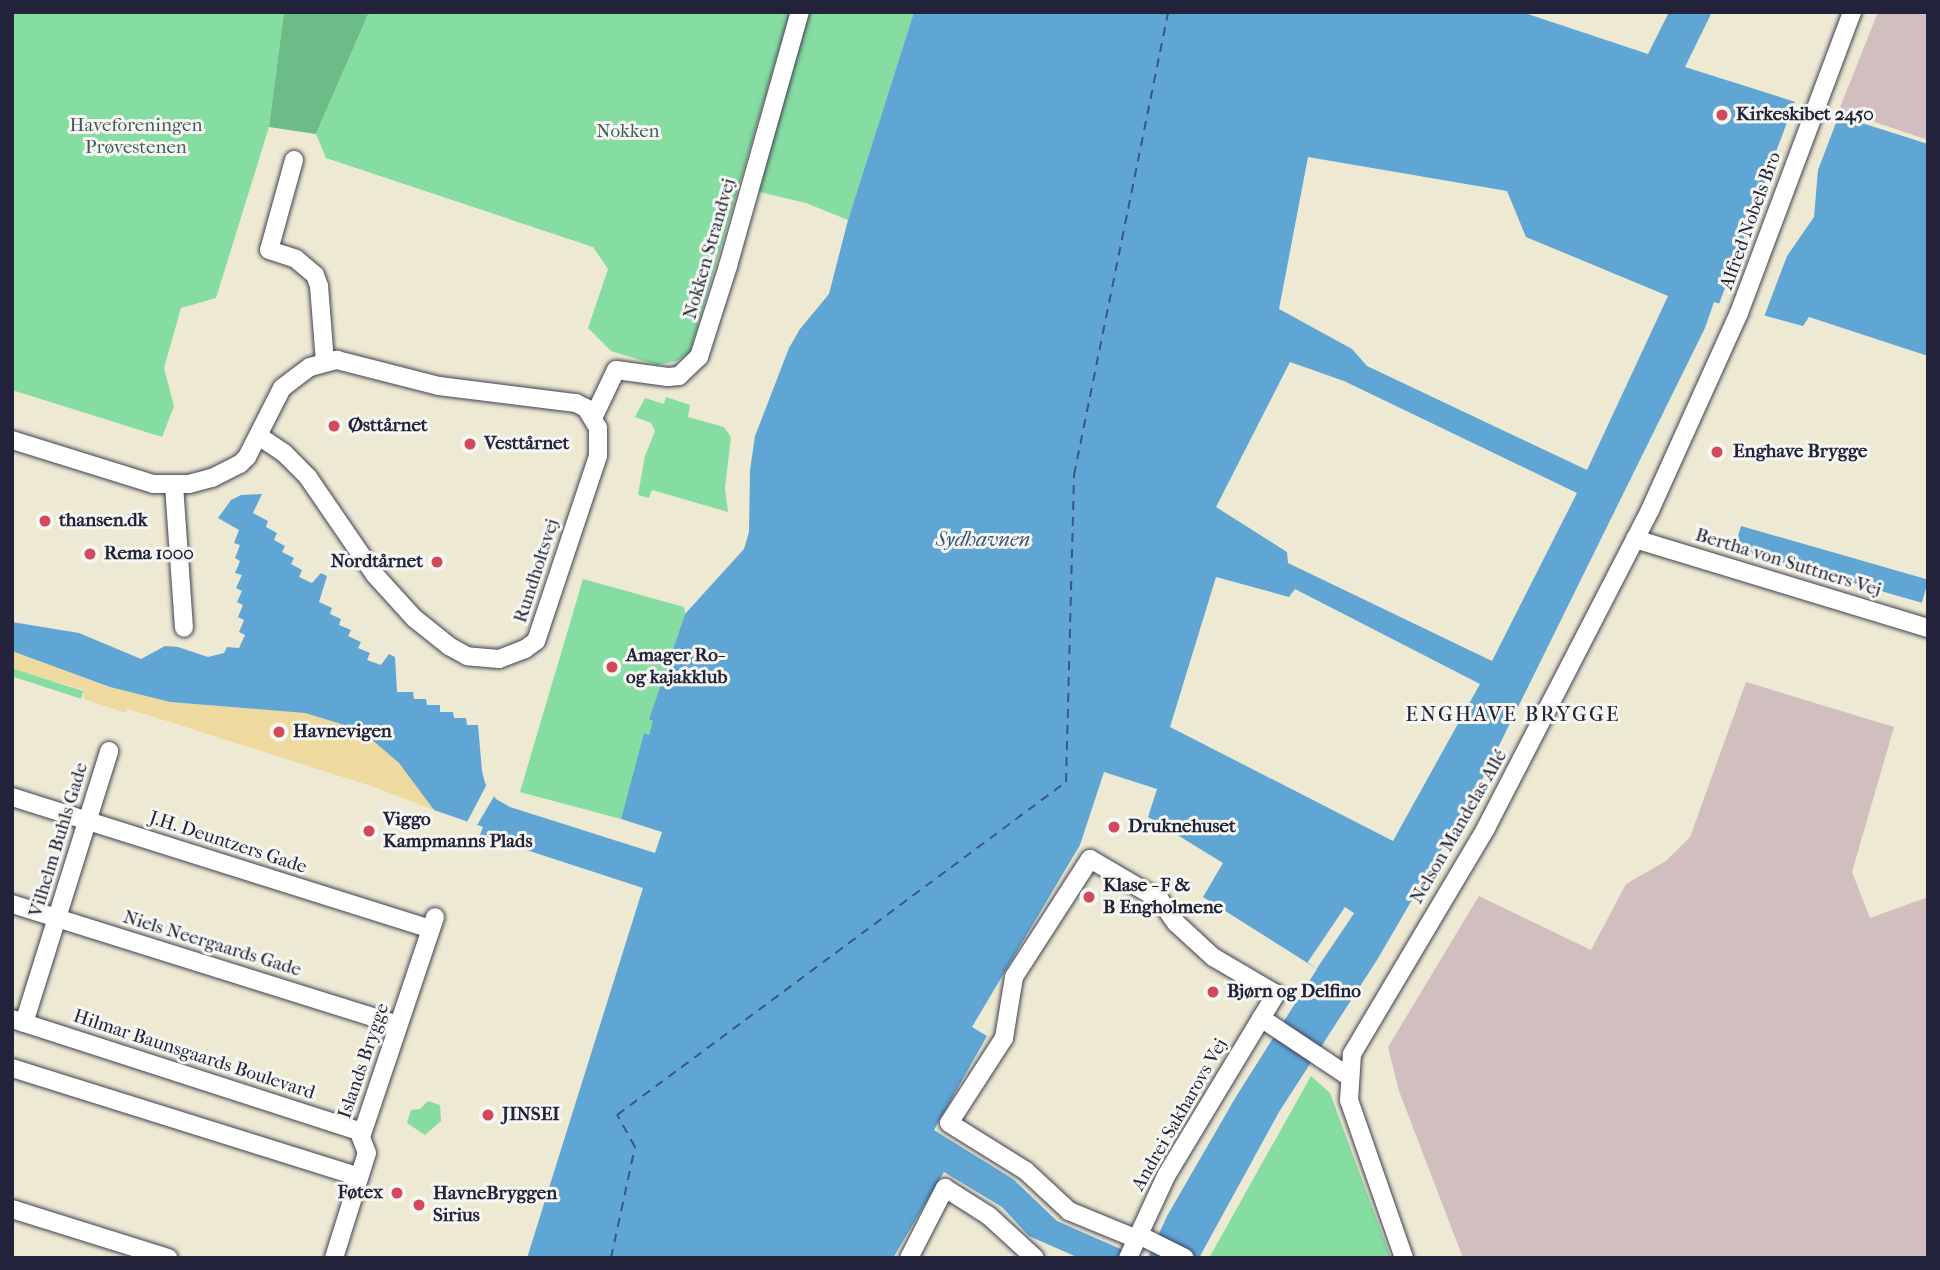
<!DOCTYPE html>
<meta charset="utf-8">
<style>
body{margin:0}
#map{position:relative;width:1940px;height:1270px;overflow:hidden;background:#ede9d3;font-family:"IM FELL French Canon",serif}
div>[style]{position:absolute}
.industrial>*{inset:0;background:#d1bfbf}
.green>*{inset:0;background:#85dda2;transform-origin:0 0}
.forest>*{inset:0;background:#6cbc88}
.sand>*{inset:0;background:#eeda9e}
.water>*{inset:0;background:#5fa6d5;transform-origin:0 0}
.pier>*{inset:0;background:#ede9d3;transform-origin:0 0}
.ferry>*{height:2px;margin-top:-1px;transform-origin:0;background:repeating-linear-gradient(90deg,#3a5779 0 9px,transparent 0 16px)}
.roads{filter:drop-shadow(0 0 2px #404052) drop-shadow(0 0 2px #404052)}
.minor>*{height:18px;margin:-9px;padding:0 9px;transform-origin:9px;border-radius:9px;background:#fff}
.dots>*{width:19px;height:19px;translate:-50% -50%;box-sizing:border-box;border:4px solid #f6f6f2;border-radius:50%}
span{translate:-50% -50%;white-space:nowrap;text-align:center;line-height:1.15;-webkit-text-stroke:6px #f6f6f2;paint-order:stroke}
.poi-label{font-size:19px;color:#22223b;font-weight:700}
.left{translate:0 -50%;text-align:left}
.right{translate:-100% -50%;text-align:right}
.park-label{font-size:19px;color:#405a5a}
.street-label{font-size:19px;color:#22223b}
.water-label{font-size:21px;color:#3a5779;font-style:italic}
.neighbourhood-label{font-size:21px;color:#22223b;letter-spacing:2px}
.frame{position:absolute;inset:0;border:14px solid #22223b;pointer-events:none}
</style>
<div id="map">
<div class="industrial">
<i style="clip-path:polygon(1878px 12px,1928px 12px,1928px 140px,1839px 110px)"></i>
<i style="clip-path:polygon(1746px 682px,1894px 727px,1852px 872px,1870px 918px,1928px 897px,1928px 1258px,1463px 1258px,1399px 1091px,1388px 1047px,1479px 896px,1591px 950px,1626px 884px,1666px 861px,1690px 837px)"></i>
</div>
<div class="green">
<i style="clip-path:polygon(12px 12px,284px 12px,269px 127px,216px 298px,181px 308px,164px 368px,174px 406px,162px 437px,12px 390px)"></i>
<i style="clip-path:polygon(369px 12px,790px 12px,690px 352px,677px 361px,657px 365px,611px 351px,588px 328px,608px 269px,593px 247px,326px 158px,316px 134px)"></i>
<i style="clip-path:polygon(808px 12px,914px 12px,848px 220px,806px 203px,756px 191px)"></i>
<i style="clip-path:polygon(666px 397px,690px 405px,688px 417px,724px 427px,731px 437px,725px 488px,728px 512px,652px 490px,649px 498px,638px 495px,645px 456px,655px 431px,651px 423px,635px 417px,645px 398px,664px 404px)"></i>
<i style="clip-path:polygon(583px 579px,684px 607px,685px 614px,649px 719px,654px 720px,649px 735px,644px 734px,621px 819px,520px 792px)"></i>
<i style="left:12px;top:668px;width:75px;height:8px;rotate:18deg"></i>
<i style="clip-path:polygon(1311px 1076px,1330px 1093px,1391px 1258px,1209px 1258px)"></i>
<i style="clip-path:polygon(428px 1101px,440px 1105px,441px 1121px,425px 1135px,407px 1123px,411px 1110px,420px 1109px)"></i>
</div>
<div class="forest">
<i style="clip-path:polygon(284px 12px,369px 12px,316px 134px,269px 127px)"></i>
</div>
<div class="sand">
<i style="clip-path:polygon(12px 651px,110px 687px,170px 702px,305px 713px,338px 723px,371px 739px,399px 763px,434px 810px,374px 787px,148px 715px,127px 709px,126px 713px,84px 699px,83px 690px,12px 668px)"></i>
</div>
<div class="water">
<i style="clip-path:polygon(evenodd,914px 12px,1522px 12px,1648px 54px,1669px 12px,1712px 12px,1685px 67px,1928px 144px,1928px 356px,1809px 317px,1803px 326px,1714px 302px,1705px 328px,1483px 778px,1377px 960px,1279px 1112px,1199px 1258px,1148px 1258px,1167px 1216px,1237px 1095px,1317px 969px,1203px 897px,1223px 863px,1148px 817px,1157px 789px,1104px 772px,1080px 845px,972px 1027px,987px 1036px,934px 1130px,1013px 1179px,1057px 1221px,1141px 1258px,1079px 1258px,1029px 1236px,1002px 1207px,944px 1172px,893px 1258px,527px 1258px,643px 888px,480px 835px,483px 827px,434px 810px,399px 763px,371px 739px,338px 723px,305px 713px,170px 702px,110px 687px,12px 651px,12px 622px,79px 633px,141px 659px,165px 646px,178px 647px,208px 657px,224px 653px,227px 647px,239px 648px,245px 635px,239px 632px,244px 620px,238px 617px,243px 605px,237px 602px,242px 591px,236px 588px,242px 575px,235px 573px,240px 561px,235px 558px,240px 545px,234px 543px,239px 530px,218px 518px,231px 500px,241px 495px,262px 494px,253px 513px,268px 521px,266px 527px,277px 533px,274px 540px,285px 546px,282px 552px,294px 558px,291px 564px,302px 570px,299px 577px,312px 583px,321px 573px,327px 576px,319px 602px,332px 608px,330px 614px,341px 619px,339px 625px,351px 630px,348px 636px,361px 642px,358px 648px,370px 653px,367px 660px,381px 665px,389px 654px,395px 657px,397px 692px,413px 692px,414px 699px,426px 699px,427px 705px,440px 705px,440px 712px,453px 712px,454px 718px,466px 718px,467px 725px,478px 725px,482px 771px,485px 783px,496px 799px,510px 807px,655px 853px,662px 832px,621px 819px,644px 733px,649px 735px,653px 721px,649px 719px,685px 614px,744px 549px,749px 532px,750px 470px,755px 436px,789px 348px,800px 329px,829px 294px,848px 220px,914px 12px,1308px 157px,1507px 191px,1526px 237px,1668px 296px,1587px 470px,1367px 366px,1352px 349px,1279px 309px,1308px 157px,914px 12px,1290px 362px,1344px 381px,1577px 493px,1492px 661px,1288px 563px,1287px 552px,1216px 507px,1290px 362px,914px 12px,1216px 577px,1289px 597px,1295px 589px,1480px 684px,1393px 841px,1170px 727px,1216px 577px)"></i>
<i style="left:1741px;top:526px;width:195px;height:24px;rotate:16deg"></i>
</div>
<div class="pier">
<i style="clip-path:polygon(1795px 101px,1839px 115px,1818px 170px,1814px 217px,1787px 256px,1764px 317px,1719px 304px)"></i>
<i style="clip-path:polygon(488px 782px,496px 793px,476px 827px,466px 824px)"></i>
<i style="left:1345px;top:907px;width:11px;height:67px;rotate:34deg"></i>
</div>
<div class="ferry">
<i style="left:611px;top:1258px;width:114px;rotate:-77.8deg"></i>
<i style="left:635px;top:1147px;width:37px;rotate:-119deg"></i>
<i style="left:617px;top:1115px;width:559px;rotate:-36.56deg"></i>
<i style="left:1066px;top:782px;width:307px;rotate:-88.5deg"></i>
<i style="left:1074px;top:475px;width:472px;rotate:-78.5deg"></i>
</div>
<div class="roads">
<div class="minor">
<i style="left:294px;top:160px;width:93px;rotate:105.5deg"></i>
<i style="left:269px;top:250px;width:28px;rotate:18deg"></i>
<i style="left:296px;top:259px;width:25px;rotate:40deg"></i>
<i style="left:315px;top:275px;width:12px;rotate:70deg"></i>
<i style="left:319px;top:286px;width:76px;rotate:85.5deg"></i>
<i style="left:593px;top:418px;width:53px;rotate:-64.4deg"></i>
<i style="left:616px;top:370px;width:52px;rotate:7.7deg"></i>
<i style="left:668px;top:377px;width:11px;rotate:-5deg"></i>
<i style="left:679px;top:376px;width:28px;rotate:-44deg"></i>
<i style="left:699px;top:357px;width:96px;rotate:-72.3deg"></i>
<i style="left:728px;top:266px;width:264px;rotate:-74.2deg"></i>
<i style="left:12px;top:440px;width:148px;rotate:17.3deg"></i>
<i style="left:153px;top:484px;width:36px"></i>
<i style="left:189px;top:484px;width:24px;rotate:-15deg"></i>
<i style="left:212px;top:478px;width:31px;rotate:-27deg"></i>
<i style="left:240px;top:464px;width:10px;rotate:-45deg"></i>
<i style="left:247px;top:457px;width:77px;rotate:-63.1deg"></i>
<i style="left:282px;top:388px;width:35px;rotate:-37deg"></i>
<i style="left:310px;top:367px;width:28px;rotate:-15deg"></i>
<i style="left:337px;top:360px;width:105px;rotate:14.3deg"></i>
<i style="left:439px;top:386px;width:138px;rotate:7.1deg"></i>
<i style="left:576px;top:403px;width:11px;rotate:27deg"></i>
<i style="left:586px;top:408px;width:23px;rotate:59deg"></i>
<i style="left:598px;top:428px;width:28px;rotate:90deg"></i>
<i style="left:598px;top:456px;width:195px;rotate:108.5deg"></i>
<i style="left:536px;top:641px;width:14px;rotate:144deg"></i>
<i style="left:525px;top:649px;width:28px;rotate:159deg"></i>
<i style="left:499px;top:659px;width:32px;rotate:-175deg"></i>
<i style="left:467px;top:656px;width:21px;rotate:-151deg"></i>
<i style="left:449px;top:646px;width:45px;rotate:-141.3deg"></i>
<i style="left:414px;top:618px;width:58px;rotate:-132.2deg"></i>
<i style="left:375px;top:575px;width:119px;rotate:-124.4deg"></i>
<i style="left:308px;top:477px;width:34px;rotate:-135deg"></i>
<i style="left:284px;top:453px;width:30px;rotate:-146deg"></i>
<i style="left:174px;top:485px;width:143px;rotate:86deg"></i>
<i style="left:1635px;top:539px;width:306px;rotate:16.9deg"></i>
<i style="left:12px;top:797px;width:439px;rotate:17.5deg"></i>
<i style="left:12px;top:904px;width:405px;rotate:17.4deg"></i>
<i style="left:1261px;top:1018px;width:105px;rotate:33.7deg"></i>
<i style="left:12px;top:1019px;width:368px;rotate:17.9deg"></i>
<i style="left:24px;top:1023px;width:285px;rotate:-72.6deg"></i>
<i style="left:12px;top:1068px;width:364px;rotate:17.4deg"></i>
<i style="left:12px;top:1209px;width:164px;rotate:17.4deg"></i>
<i style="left:1139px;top:1235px;width:51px;rotate:26.6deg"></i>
<i style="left:334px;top:1258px;width:110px;rotate:-72.6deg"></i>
<i style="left:367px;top:1153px;width:17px;rotate:-111deg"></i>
<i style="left:361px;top:1137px;width:232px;rotate:-71.4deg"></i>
<i style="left:909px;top:1258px;width:79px;rotate:-62.8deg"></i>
<i style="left:945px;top:1188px;width:52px;rotate:32.5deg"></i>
<i style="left:989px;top:1216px;width:62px;rotate:42.4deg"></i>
<i style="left:1128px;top:1258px;width:90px;rotate:-65.1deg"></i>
<i style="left:1166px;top:1176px;width:213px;rotate:-58.9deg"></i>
<i style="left:1276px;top:994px;width:73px;rotate:-149.6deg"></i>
<i style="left:1213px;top:957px;width:50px;rotate:-137.4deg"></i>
<i style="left:1176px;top:923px;width:28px;rotate:-125deg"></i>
<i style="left:1160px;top:900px;width:81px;rotate:-149.6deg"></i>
<i style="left:1090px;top:859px;width:140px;rotate:122.8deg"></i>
<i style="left:1014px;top:977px;width:62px;rotate:99.3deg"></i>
<i style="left:1004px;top:1038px;width:101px;rotate:122.9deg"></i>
<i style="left:949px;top:1123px;width:91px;rotate:31.9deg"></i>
<i style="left:1026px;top:1171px;width:59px;rotate:42.9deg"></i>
<i style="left:1069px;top:1211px;width:74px;rotate:22.4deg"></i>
<i style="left:1404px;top:1258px;width:167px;rotate:-109.2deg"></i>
<i style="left:1349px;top:1100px;width:46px;rotate:-86.3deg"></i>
<i style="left:1352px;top:1054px;width:263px;rotate:-59.3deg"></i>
<i style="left:1486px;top:828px;width:358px;rotate:-62.7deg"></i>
<i style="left:1650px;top:510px;width:216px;rotate:-65.7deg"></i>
<i style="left:1739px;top:313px;width:322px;rotate:-69.4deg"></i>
</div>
</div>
<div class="dots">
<i style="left:1722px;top:115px;background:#d1495b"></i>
<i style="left:334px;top:426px;background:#d1495b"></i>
<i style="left:470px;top:444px;background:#d1495b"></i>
<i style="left:1717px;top:452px;background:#d1495b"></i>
<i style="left:45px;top:521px;background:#d1495b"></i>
<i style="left:90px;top:554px;background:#d1495b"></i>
<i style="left:437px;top:562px;background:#d1495b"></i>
<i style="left:612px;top:667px;background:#d1495b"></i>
<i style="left:279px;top:732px;background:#d1495b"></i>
<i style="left:1114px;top:827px;background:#d1495b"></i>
<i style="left:369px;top:831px;background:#d1495b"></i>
<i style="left:1089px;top:897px;background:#d1495b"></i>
<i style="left:1213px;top:992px;background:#d1495b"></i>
<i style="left:488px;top:1115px;background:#d1495b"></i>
<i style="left:397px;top:1193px;background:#d1495b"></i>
<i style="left:419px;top:1205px;background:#d1495b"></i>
</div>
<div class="poi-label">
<span class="left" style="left:1736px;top:115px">Kirkeskibet 2450</span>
<span class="left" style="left:348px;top:426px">Østtårnet</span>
<span class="left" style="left:484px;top:444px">Vesttårnet</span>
<span class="left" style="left:1733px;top:452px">Enghave Brygge</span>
<span class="left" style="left:59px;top:521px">thansen.dk</span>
<span class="left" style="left:104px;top:554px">Rema 1000</span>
<span class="right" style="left:423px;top:562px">Nordtårnet</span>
<span class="left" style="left:626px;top:667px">Amager Ro-<br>og kajakklub</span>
<span class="left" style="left:293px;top:732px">Havnevigen</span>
<span class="left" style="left:383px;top:831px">Viggo<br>Kampmanns Plads</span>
<span class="left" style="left:1128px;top:827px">Druknehuset</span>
<span class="left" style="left:1103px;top:897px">Klase - F &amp;<br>B Engholmene</span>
<span class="left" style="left:1227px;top:992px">Bjørn og Delfino</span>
<span class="left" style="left:502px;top:1115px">JINSEI</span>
<span class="right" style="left:383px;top:1193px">Føtex</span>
<span class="left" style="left:433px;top:1205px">HavneBryggen<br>Sirius</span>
</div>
<div class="park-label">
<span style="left:136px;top:137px">Haveforeningen<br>Prøvestenen</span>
<span style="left:628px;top:132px">Nokken</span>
</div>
<div class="street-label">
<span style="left:1751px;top:221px;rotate:-70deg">Alfred Nobels Bro</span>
<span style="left:710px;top:249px;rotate:-74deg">Nokken Strandvej</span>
<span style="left:1788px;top:563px;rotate:17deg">Bertha von Suttners Vej</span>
<span style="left:537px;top:571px;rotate:-72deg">Rundholtsvej</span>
<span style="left:1459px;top:827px;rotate:-60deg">Nelson Mandelas Allé</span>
<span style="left:59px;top:840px;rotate:-73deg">Vilhelm Buhls Gade</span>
<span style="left:228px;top:843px;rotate:18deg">J.H. Deuntzers Gade</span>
<span style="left:212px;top:944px;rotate:17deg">Niels Neergaards Gade</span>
<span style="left:194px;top:1055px;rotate:18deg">Hilmar Baunsgaards Boulevard</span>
<span style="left:364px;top:1061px;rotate:-71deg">Islands Brygge</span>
<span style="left:1180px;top:1115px;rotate:-60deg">Andrei Sakharovs Vej</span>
</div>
<div class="water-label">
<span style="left:983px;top:539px">Sydhavnen</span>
</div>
<div class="neighbourhood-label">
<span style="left:1513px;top:714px">ENGHAVE BRYGGE</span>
</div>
<div class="frame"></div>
</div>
